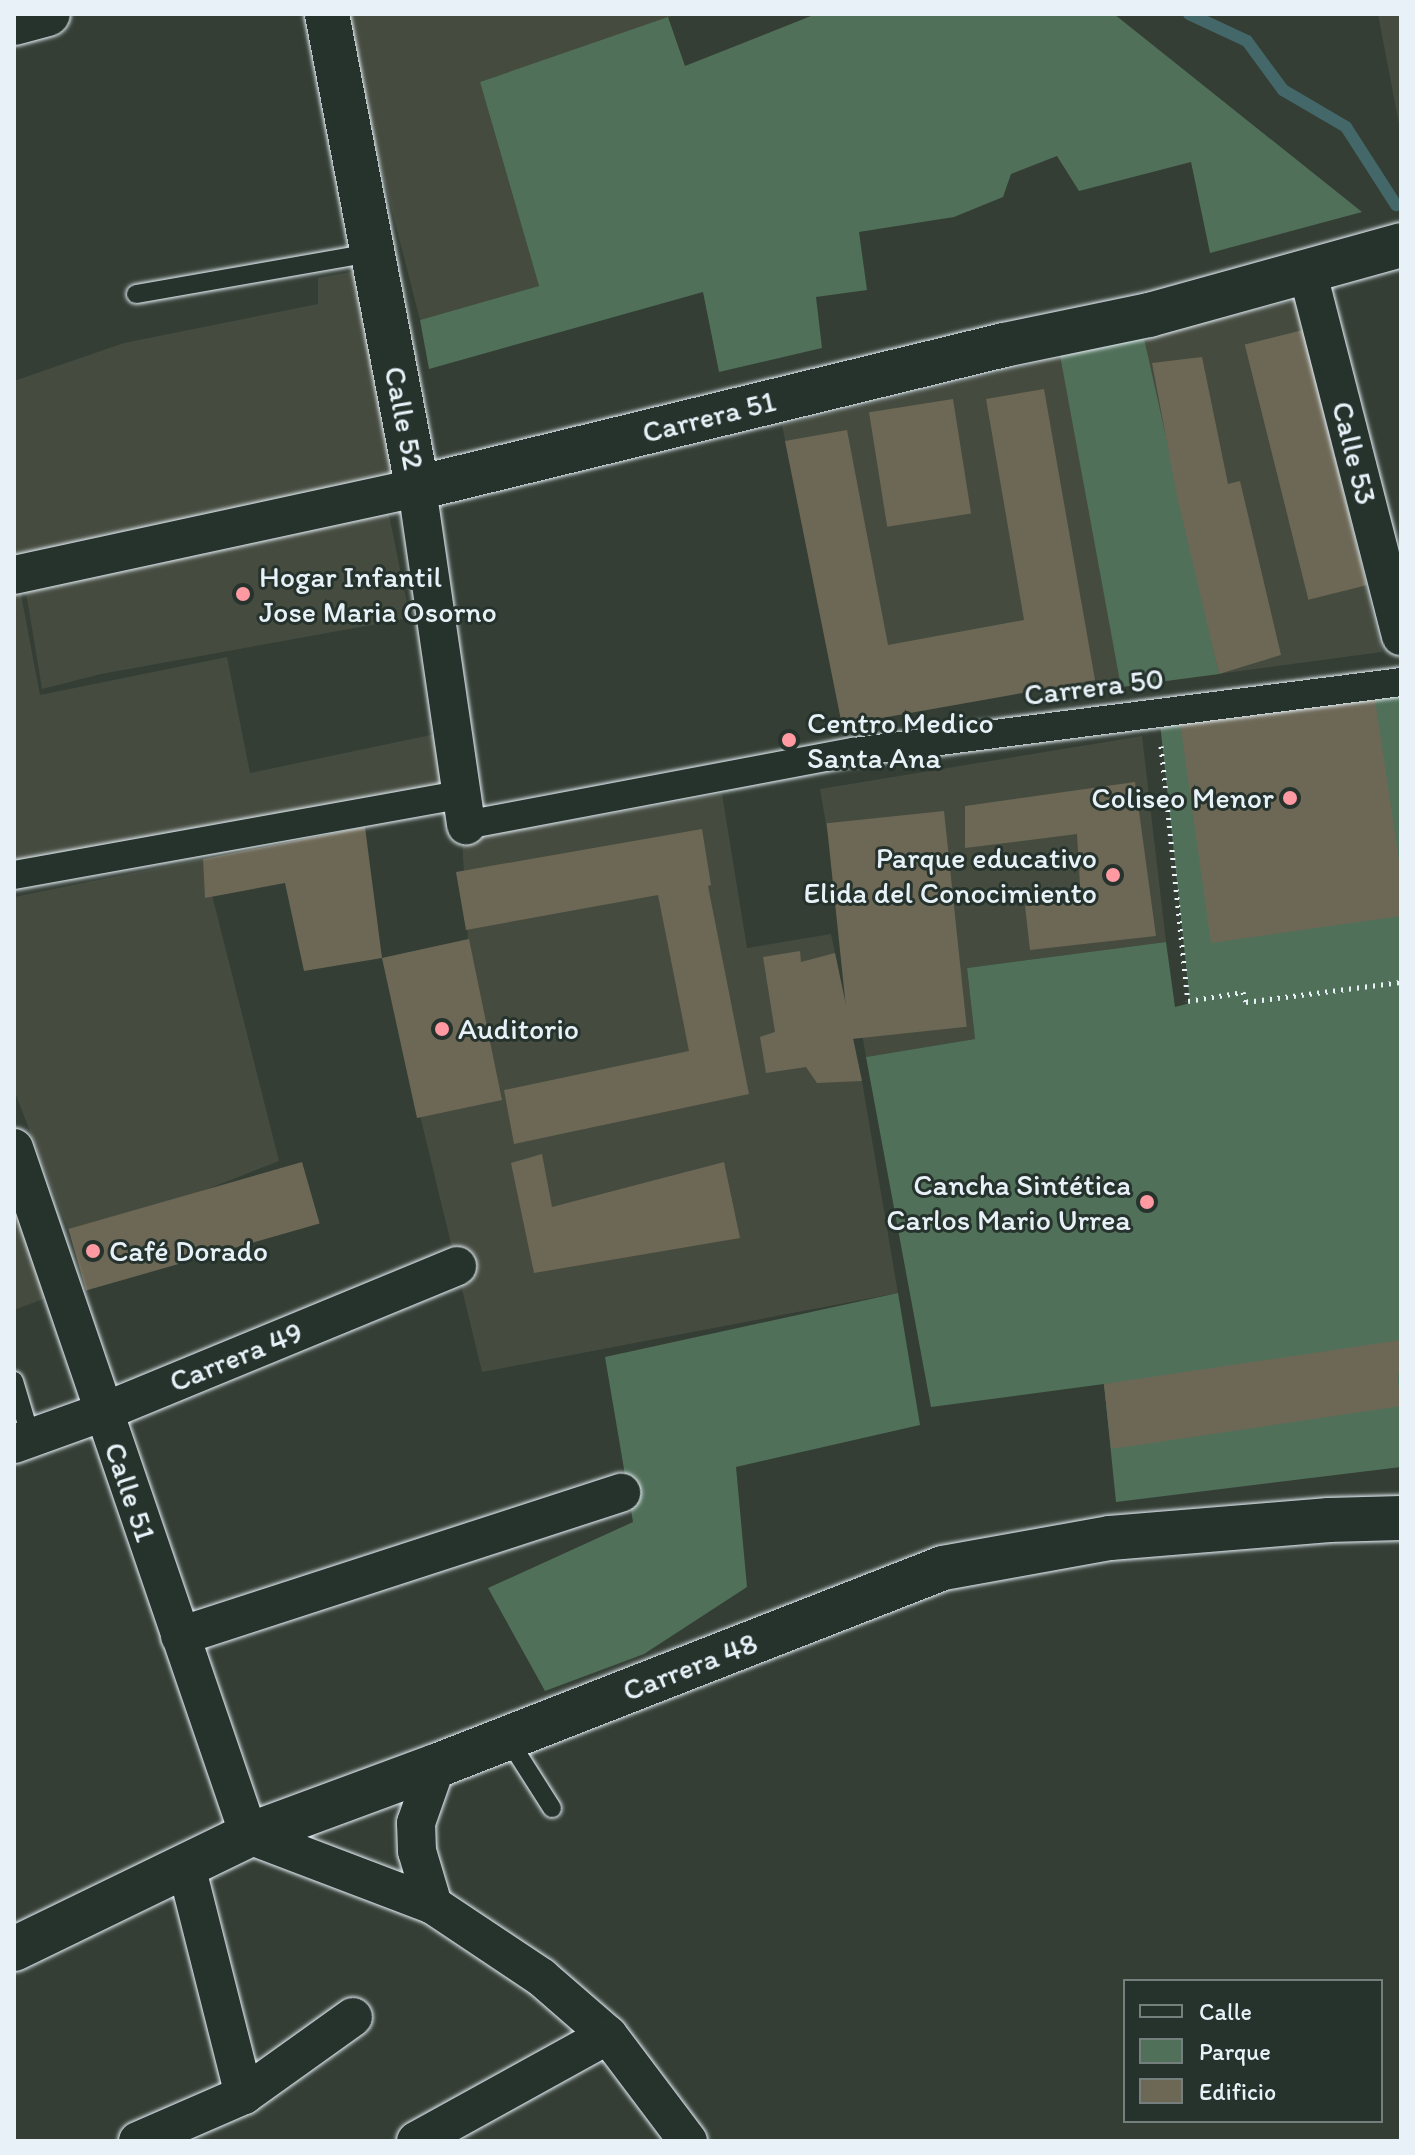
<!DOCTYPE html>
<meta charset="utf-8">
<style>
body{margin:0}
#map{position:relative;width:1415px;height:2155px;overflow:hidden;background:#343e35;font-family:Itim,sans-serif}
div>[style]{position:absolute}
.built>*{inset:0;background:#454b3f}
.green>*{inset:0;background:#507059}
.stream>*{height:12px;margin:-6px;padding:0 6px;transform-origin:6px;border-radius:6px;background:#446869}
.building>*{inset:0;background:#6d6856;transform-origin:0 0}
.path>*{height:5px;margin-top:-2.5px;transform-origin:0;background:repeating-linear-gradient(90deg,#e8f1f8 0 2px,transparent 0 8px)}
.roads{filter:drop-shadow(0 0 2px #e8f1f8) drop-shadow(0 0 2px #e8f1f8)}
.service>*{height:18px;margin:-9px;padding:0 9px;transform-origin:9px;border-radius:9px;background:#26332d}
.pedestrian>*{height:28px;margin:-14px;padding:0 14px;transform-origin:14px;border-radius:14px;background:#26332d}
.minor>*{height:38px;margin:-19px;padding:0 19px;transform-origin:19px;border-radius:19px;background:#26332d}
.tertiary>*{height:44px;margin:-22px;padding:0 22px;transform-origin:22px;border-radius:22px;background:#26332d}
.dots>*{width:22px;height:22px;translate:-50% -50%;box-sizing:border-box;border:4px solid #26332d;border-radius:50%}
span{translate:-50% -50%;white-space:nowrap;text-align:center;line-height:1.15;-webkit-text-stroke:6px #26332d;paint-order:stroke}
.street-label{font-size:30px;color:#e8f1f8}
.poi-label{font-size:30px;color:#e8f1f8}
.left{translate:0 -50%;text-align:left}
.right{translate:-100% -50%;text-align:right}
.frame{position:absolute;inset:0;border:16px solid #e8f1f8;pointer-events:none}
.legend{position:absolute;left:1123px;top:1979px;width:260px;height:144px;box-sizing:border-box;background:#26332d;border:2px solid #747f7e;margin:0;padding:10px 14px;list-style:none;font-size:24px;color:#e8f1f8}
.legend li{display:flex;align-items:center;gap:16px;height:40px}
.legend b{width:40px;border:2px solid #747f7e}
</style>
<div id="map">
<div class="built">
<i style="clip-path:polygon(342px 14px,678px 14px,480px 82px,539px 286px,420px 320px)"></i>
<i style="clip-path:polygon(1378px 14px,1401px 14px,1401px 135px)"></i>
<i style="clip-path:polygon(362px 270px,406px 480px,14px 567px,14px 381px,124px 343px,318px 304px,318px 278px)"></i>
<i style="clip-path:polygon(1296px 300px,1382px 652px,1121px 687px,1035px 691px,842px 725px,782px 425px)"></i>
<i style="clip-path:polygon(387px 505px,410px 618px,101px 674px,42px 689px,24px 580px)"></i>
<i style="clip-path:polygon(19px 584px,40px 695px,227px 657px,250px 773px,440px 733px,453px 788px,14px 865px,14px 585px)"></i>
<i style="clip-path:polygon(1142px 736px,1166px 942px,967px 968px,975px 1039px,866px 1057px,820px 789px)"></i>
<i style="clip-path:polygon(722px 794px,747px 948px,831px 934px,862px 1081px,898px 1293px,482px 1372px,382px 958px,468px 939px,462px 840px)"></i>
<i style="clip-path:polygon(203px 859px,279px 1161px,73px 1242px,14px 1090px,14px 897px)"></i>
<i style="clip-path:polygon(14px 1165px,62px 1292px,14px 1310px)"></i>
</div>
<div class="green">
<i style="clip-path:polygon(816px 14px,1114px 14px,1362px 212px,1210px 253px,1191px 162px,1079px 191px,1057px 156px,1011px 174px,1003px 197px,954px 217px,859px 232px,867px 290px,816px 297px,822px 348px,719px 372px,703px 292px,429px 369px,420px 320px,539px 286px,480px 82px,668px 17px,685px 66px)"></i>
<i style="clip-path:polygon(1143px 334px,1219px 674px,1121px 687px,1060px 355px)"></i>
<i style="clip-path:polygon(1401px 694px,1401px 1467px,1116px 1502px,1104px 1384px,931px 1407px,866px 1057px,975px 1039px,967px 968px,1166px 942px,1175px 1007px,1190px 1003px,1160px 723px)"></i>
<i style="clip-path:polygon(898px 1293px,920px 1425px,736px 1467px,747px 1587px,644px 1654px,545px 1691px,488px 1588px,633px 1522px,605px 1357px)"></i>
</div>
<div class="stream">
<i style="left:1189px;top:14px;width:64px;rotate:25deg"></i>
<i style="left:1247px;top:41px;width:61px;rotate:53.7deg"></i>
<i style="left:1283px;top:90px;width:73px;rotate:30.4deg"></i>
<i style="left:1346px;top:127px;width:93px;rotate:57.3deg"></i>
</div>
<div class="building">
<i style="left:1303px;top:330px;width:263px;height:60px;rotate:76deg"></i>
<i style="clip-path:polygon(1202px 357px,1228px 484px,1240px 481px,1281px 655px,1219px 674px,1177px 496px,1152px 363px)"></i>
<i style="clip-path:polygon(1044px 389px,1095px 680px,842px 725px,785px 441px,847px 430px,888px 645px,1024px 620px,986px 399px)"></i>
<i style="left:953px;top:399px;width:116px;height:85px;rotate:81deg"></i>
<i style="clip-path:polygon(1375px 700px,1401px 874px,1401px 916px,1211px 943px,1180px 722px)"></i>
<i style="clip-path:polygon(1135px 782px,1156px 936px,1030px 950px,1025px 906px,1081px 902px,1077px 834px,965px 848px,965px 806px)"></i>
<i style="left:944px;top:811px;width:217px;height:118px;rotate:84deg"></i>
<i style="clip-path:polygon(365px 827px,382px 958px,469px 939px,502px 1100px,417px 1118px,382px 958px,304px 971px,285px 883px,205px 898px,203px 859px)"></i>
<i style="clip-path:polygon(702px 829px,711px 885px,708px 886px,749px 1094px,514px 1144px,504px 1090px,689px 1051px,658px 895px,466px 930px,456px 872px)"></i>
<i style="clip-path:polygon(800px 951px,801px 962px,835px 953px,862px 1081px,817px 1083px,806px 1067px,766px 1073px,760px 1037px,775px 1032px,763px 957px)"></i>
<i style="clip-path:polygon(542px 1154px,552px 1207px,724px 1162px,740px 1238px,534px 1273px,511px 1163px)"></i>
<i style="left:302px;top:1162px;width:64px;height:243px;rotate:74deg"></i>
<i style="clip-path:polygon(1401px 1340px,1401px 1373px,1397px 1374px,1401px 1406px,1111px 1449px,1104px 1384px)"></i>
</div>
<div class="path">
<i style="left:1161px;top:746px;width:256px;rotate:84deg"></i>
<i style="left:1188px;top:1001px;width:56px;rotate:-9.3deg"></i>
<i style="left:1243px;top:992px;width:10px;rotate:73deg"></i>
<i style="left:1246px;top:1002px;width:156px;rotate:-7.4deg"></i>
</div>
<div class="roads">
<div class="service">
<i style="left:136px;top:294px;width:240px;rotate:-9.9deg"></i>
<i style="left:14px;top:1381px;width:59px;rotate:73.4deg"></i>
<i style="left:508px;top:1739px;width:82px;rotate:57.5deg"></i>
</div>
<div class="pedestrian">
<i style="left:466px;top:825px;width:395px;rotate:-10.7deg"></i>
<i style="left:854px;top:752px;width:551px;rotate:-7.29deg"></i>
<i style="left:14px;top:875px;width:455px;rotate:-10.2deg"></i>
</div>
<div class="minor">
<i style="left:1307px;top:270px;width:378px;rotate:75.6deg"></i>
<i style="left:14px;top:575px;width:412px;rotate:-12.2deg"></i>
<i style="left:417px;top:488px;width:341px;rotate:81.7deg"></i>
<i style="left:14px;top:1148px;width:726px;rotate:71.12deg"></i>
<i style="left:249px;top:1835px;width:197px;rotate:20.8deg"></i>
<i style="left:433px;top:1905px;width:130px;rotate:33.7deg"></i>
<i style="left:541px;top:1977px;width:89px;rotate:40.9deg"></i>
<i style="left:608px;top:2035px;width:133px;rotate:53deg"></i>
<i style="left:14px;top:1444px;width:95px;rotate:-19.8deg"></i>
<i style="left:103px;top:1412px;width:383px;rotate:-22.4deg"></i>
<i style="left:180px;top:1636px;width:464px;rotate:-18deg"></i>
<i style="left:433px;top:1905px;width:56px;rotate:-106.5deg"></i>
<i style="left:417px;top:1851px;width:28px;rotate:-92deg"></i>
<i style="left:416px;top:1823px;width:60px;rotate:-70.7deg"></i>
<i style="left:244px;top:2095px;width:134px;rotate:-35.6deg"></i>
<i style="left:138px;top:2141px;width:116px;rotate:-23.5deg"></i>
<i style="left:244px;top:2095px;width:236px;rotate:-104.2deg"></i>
<i style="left:416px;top:2141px;width:219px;rotate:-28.9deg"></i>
</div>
<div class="tertiary">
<i style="left:327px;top:14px;width:482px;rotate:79.2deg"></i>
<i style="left:417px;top:488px;width:604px;rotate:-13.69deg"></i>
<i style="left:1004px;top:345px;width:148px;rotate:-11.7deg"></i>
<i style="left:1149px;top:315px;width:262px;rotate:-15.5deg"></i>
<i style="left:14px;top:23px;width:35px;rotate:-15deg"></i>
<i style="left:14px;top:1949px;width:261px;rotate:-25.9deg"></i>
<i style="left:249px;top:1835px;width:199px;rotate:-20.3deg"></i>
<i style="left:436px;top:1766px;width:544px;rotate:-21.33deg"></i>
<i style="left:943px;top:1568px;width:170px;rotate:-10.2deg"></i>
<i style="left:1110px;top:1538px;width:220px;rotate:-4.7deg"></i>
<i style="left:1329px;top:1520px;width:72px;rotate:-1.6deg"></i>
</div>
</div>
<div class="dots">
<i style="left:243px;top:594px;background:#ff9aa2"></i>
<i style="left:789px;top:740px;background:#ff9aa2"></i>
<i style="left:1290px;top:798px;background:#ff9aa2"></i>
<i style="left:1113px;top:875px;background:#ff9aa2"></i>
<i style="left:442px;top:1029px;background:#ff9aa2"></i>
<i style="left:1147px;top:1202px;background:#ff9aa2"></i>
<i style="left:93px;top:1251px;background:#ff9aa2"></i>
</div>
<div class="street-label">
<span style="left:709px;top:417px;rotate:-14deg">Carrera 51</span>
<span style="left:404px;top:418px;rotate:79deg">Calle 52</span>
<span style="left:1354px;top:453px;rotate:76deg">Calle 53</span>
<span style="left:1094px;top:687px;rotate:-7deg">Carrera 50</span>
<span style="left:236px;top:1357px;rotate:-22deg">Carrera 49</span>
<span style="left:130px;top:1492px;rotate:71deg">Calle 51</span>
<span style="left:690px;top:1667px;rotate:-21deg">Carrera 48</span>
</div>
<div class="poi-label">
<span class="left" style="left:259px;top:594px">Hogar Infantil<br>Jose Maria Osorno</span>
<span class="left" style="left:807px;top:740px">Centro Medico<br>Santa Ana</span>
<span class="right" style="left:1274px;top:798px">Coliseo Menor</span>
<span class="right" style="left:1097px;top:875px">Parque educativo<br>Elida del Conocimiento</span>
<span class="left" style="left:458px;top:1029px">Auditorio</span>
<span class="right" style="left:1131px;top:1202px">Cancha Sintética<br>Carlos Mario Urrea</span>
<span class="left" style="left:109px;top:1251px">Café Dorado</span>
</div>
<div class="frame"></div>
<ul class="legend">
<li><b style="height:10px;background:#26332d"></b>Calle</li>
<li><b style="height:22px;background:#507059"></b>Parque</li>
<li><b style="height:22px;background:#6d6856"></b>Edificio</li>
</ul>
</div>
